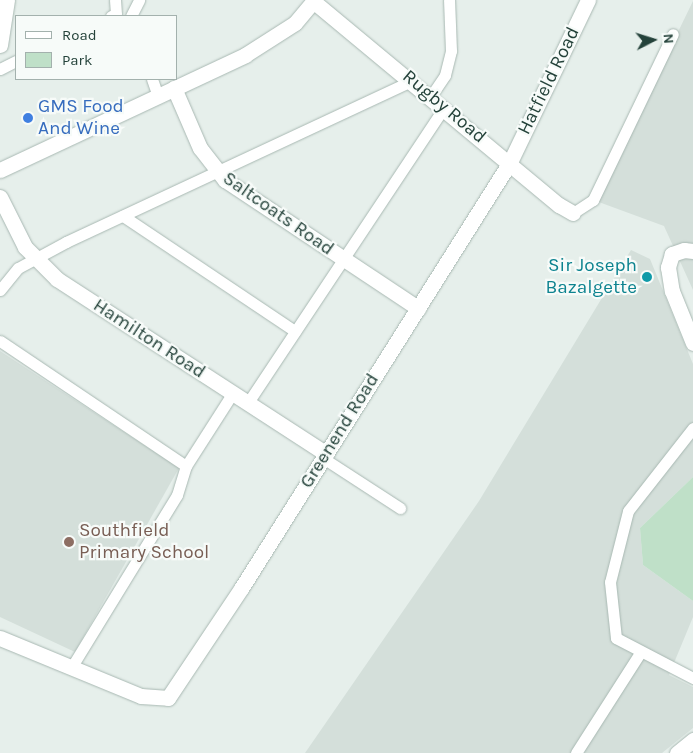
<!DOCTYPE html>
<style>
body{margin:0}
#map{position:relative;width:693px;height:753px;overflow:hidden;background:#e6efeb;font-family:Karla,sans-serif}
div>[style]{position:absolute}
.built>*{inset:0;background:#d4dfda}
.green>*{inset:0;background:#bfe0c8}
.roads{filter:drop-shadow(0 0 1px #a8b8b2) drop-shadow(0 0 1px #a8b8b2)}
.lane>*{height:11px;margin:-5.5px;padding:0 5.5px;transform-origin:5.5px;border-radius:5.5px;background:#fff}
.street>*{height:15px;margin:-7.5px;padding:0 7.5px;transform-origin:7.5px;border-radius:7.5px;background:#fff}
.secondary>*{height:15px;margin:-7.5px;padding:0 7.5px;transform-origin:7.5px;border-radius:7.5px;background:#fff}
.dots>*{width:14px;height:14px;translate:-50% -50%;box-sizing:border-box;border:2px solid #f7fbf9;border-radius:50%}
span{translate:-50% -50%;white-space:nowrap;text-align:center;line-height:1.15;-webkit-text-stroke:4.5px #f7fbf9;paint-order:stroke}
.street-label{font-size:19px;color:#24423a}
.shop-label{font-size:19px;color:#366cbe}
.left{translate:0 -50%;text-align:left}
.culture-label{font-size:19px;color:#0d838f}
.right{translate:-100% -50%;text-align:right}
.education-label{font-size:19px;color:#785e54}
.legend{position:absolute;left:15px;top:15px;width:162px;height:65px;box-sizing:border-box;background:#f7fbf9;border:1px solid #a3b1ad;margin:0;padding:6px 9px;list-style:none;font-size:15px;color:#24423a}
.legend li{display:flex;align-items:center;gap:10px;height:25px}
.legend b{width:25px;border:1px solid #a3b1ad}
.north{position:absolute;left:628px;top:15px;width:50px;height:50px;-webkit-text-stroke:4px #f7fbf9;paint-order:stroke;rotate:85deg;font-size:14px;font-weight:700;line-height:20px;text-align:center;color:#24423a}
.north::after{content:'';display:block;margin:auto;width:18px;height:22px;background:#24423a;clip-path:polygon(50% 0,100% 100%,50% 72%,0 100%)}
</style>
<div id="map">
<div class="built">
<i style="clip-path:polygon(693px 1px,693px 290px,664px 226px,596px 201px)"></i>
<i style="clip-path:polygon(631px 250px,650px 259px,693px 364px,693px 477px,640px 528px,643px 565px,693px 601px,693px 617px,669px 675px,693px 687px,693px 728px,662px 753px,305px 753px,479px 501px)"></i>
<i style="clip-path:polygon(0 351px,179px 468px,75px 652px,0 617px)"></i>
</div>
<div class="green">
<i style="clip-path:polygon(693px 477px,693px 601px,643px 565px,640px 528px)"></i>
</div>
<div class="roads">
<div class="lane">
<i style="left:111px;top:16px;width:5px;rotate:-22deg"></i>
<i style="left:116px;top:14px;width:14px;rotate:-94deg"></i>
<i style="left:131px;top:16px;width:18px;rotate:-63deg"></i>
<i style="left:0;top:69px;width:18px;rotate:-27deg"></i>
<i style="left:152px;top:79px;width:18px;rotate:71deg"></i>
<i style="left:431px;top:96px;width:25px;rotate:-56deg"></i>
<i style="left:445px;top:75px;width:25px;rotate:-76deg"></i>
<i style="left:451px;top:51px;width:51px;rotate:-92.2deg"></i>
<i style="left:573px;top:213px;width:24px;rotate:-33deg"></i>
<i style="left:593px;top:200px;width:184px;rotate:-64.3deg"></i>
<i style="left:123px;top:216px;width:207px;rotate:33.8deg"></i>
<i style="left:0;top:290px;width:28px;rotate:-51deg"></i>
<i style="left:18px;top:268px;width:55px;rotate:-28.4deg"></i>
<i style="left:66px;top:242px;width:382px;rotate:-25deg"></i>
<i style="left:0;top:341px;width:224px;rotate:33.9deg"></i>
<i style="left:247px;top:404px;width:356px;rotate:-56.4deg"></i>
<i style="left:693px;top:428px;width:105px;rotate:128.1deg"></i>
<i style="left:628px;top:511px;width:73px;rotate:104.2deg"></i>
<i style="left:610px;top:582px;width:56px;rotate:83.9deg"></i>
<i style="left:616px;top:638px;width:87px;rotate:27.5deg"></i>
<i style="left:323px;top:458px;width:92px;rotate:33deg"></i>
<i style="left:71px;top:668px;width:203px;rotate:-58.5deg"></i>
<i style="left:177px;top:495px;width:30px;rotate:-73deg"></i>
<i style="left:186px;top:466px;width:85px;rotate:-57.4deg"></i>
<i style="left:576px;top:753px;width:119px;rotate:-57.4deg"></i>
</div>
<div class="street">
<i style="left:313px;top:1px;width:320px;rotate:39.7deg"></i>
<i style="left:559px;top:205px;width:16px;rotate:30deg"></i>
<i style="left:0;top:45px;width:46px;rotate:-81.2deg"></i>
<i style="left:174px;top:88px;width:65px;rotate:66.6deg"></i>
<i style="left:200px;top:148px;width:41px;rotate:52deg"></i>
<i style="left:225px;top:180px;width:232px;rotate:33.6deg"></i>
<i style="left:0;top:197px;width:56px;rotate:63.4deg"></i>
<i style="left:25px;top:247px;width:45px;rotate:45deg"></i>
<i style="left:57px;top:279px;width:321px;rotate:33deg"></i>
<i style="left:693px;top:251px;width:9px;rotate:-174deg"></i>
<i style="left:684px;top:250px;width:13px;rotate:162deg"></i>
<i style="left:672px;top:254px;width:14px;rotate:107deg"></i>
<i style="left:668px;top:267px;width:24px;rotate:81deg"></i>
<i style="left:672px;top:291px;width:56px;rotate:68deg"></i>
<i style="left:0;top:638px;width:152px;rotate:22.4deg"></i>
<i style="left:141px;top:696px;width:27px;rotate:4deg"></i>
<i style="left:168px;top:698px;width:133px;rotate:-56.3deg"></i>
<i style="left:242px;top:587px;width:502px;rotate:-57.76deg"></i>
<i style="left:510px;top:162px;width:180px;rotate:-64.3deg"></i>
<i style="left:677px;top:753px;width:21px;rotate:-39deg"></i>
</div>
<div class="secondary">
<i style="left:0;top:170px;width:271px;rotate:-25.1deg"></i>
<i style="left:245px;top:55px;width:59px;rotate:-32.6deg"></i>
<i style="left:295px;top:23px;width:30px;rotate:-50deg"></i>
</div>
</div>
<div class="dots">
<i style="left:28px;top:118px;background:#3f7fe0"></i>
<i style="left:647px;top:277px;background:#0f9aa8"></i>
<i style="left:69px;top:542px;background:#8d6e63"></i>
</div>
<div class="street-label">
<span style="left:549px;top:81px;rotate:-64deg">Hatfield Road</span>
<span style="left:444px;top:107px;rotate:40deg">Rugby Road</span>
<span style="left:278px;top:214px;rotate:35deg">Saltcoats Road</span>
<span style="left:149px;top:339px;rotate:33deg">Hamilton Road</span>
<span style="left:340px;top:431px;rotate:-58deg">Greenend Road</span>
</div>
<div class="shop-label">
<span class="left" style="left:38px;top:118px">GMS Food<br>And Wine</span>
</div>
<div class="culture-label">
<span class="right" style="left:637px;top:277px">Sir Joseph<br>Bazalgette</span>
</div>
<div class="education-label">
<span class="left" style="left:79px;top:542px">Southfield<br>Primary School</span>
</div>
<ul class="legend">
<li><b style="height:6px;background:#fff"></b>Road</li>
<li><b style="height:14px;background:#bfe0c8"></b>Park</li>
</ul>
<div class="north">N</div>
</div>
